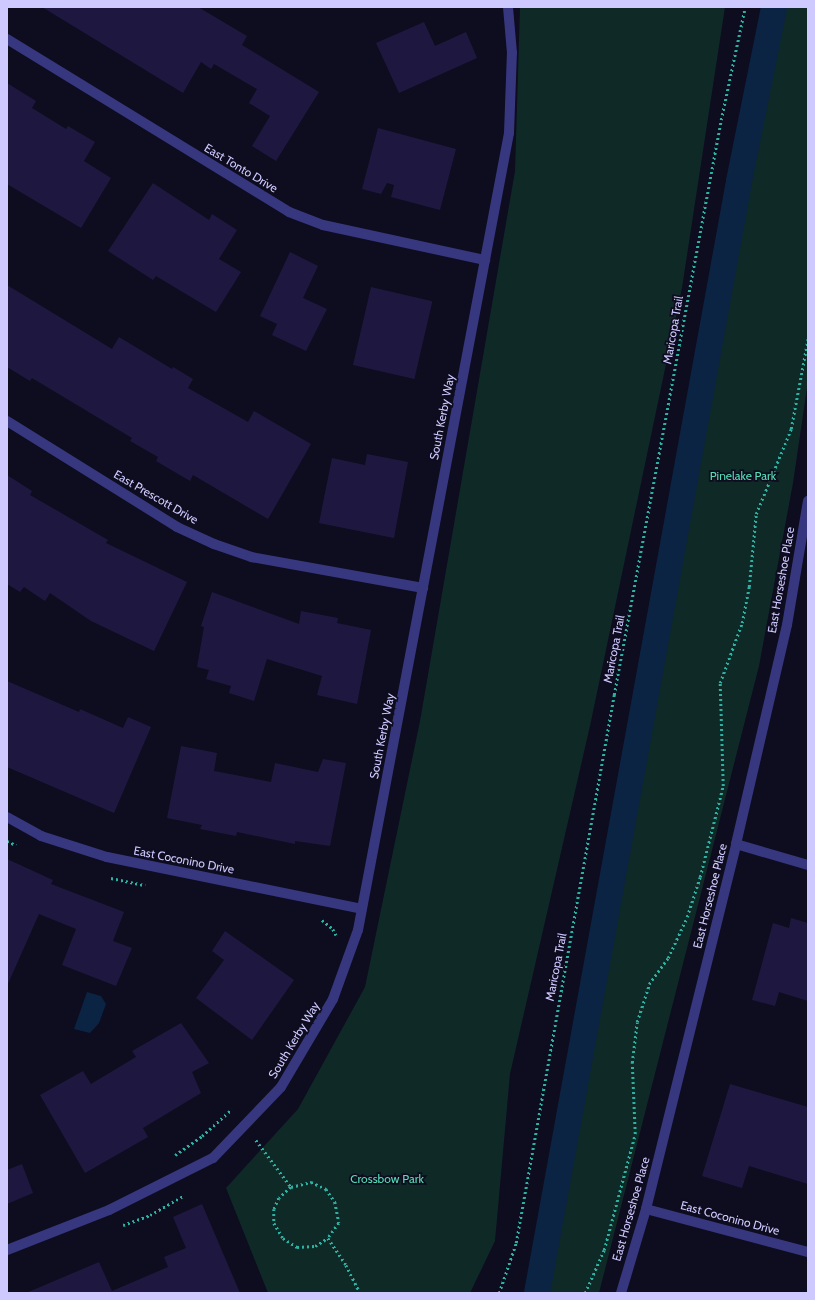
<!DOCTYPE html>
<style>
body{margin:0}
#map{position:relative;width:815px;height:1300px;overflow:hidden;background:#0e0c1f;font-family:Cabin,sans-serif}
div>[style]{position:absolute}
.green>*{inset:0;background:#0f2927}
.water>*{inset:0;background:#0b2444}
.canal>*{height:26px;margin:-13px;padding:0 13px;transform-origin:13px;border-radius:13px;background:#0b2444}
.building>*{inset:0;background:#1e1840;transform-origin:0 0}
.path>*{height:2.5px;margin-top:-1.25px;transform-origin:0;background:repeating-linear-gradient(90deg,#2cb1a3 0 2px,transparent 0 5px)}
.minor>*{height:10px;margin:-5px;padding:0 5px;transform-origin:5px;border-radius:5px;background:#37377f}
span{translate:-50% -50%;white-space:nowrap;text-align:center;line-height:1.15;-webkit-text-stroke:3.5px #0e0c1f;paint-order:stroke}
.street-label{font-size:12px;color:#cecaff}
.park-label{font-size:12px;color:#56dfb6}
.frame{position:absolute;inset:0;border:8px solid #cecaff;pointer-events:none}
</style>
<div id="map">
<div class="green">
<i style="clip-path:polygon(520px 7px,725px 7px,682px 288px,590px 726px,510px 1074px,495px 1241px,470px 1293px,268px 1293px,226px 1188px,298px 1109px,365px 987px,420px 721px,515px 171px)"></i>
<i style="clip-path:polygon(779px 7px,808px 7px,808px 381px,793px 483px,759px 666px,599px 1293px,539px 1293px,555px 1223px)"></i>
</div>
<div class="water">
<i style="clip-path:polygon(87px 992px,101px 996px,106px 1004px,99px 1023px,90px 1033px,74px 1029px)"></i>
</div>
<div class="canal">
<i style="left:537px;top:1293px;width:1130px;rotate:-79.7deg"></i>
<i style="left:739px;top:181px;width:177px;rotate:-78.6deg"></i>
</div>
<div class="building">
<i style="clip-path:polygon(42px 7px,198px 7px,247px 36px,242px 45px,319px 92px,276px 161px,252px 146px,270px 116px,249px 103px,257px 89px,214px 64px,211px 69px,201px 62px,183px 93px)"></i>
<i style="clip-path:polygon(424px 22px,435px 46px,466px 32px,477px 58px,399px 93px,376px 43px)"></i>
<i style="clip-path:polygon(7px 83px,36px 101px,32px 108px,66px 129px,68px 126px,95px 142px,84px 161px,111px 178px,81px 228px,7px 184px)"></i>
<i style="clip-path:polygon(378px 128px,456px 149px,440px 210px,391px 197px,394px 185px,387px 183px,381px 194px,362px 189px)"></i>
<i style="clip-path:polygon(153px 183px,209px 220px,212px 214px,237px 230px,219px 259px,241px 272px,216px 312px,156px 276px,153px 280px,108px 251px)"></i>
<i style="clip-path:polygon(290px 252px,318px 266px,303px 298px,327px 309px,306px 351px,272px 335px,277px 324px,260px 316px)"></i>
<i style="clip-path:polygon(7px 285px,112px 349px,119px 337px,172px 369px,173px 367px,193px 379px,188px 388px,248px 422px,254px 411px,311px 444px,268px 519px,193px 475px,190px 481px,156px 461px,158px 457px,130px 441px,132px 438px,32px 378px,30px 381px,7px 367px)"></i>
<i style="left:371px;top:287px;width:63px;height:80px;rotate:13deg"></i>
<i style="clip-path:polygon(367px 454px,408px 462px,394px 538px,319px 523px,332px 458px,365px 465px)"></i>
<i style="clip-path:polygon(7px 475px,32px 491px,30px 495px,108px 540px,106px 543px,187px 582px,154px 651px,91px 621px,50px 593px,45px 601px,24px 587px,20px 592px,7px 584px)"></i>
<i style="clip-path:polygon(212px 592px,299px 624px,301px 611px,338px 618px,337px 623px,371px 630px,357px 704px,317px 695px,322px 676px,267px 659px,254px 701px,229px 693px,231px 686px,206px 679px,209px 670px,197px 667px,204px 627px,201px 626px)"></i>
<i style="clip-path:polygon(7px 681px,79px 712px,80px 709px,123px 728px,128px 717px,151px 727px,114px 813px,7px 767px)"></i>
<i style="clip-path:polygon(181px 746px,217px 753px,214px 771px,271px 782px,275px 763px,318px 772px,323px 759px,346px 763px,330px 846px,295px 841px,295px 844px,237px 832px,236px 836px,200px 829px,202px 825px,167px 818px)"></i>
<i style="clip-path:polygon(7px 859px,53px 880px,51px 884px,124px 912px,113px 941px,132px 948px,116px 986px,62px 965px,76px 929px,39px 914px,7px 986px)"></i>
<i style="clip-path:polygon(791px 918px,808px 923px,808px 1001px,779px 992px,775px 1006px,752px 1000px,773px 923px,789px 928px)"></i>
<i style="clip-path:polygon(225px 931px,294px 980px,252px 1040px,196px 998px,224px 960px,212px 951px)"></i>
<i style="clip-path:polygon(181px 1023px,209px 1063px,192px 1072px,201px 1093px,143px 1128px,148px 1137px,85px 1173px,40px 1095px,83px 1071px,91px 1084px,136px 1057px,132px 1051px)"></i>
<i style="clip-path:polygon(730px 1084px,808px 1107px,808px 1184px,749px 1166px,742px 1188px,702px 1176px)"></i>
<i style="clip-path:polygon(22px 1164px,33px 1193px,7px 1204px,7px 1170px)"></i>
<i style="clip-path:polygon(202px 1204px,240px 1293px,26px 1293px,99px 1262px,112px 1291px,168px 1267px,164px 1257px,186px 1248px,173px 1217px)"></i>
</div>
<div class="path">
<i style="left:7px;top:841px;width:10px;rotate:24deg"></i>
<i style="left:111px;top:878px;width:35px;rotate:12deg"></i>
<i style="left:322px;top:920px;width:14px;rotate:39deg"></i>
<i style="left:333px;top:929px;width:7px;rotate:63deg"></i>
<i style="left:256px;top:1140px;width:59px;rotate:53.3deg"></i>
<i style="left:291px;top:1187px;width:21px;rotate:-14deg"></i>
<i style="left:311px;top:1182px;width:17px;rotate:25deg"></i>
<i style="left:326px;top:1189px;width:16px;rotate:55deg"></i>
<i style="left:335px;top:1202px;width:21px;rotate:79deg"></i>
<i style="left:339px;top:1223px;width:19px;rotate:126deg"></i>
<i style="left:328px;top:1238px;width:32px;rotate:56deg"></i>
<i style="left:346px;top:1265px;width:31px;rotate:63deg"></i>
<i style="left:175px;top:1155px;width:33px;rotate:-35deg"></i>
<i style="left:202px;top:1136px;width:40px;rotate:-42deg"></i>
<i style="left:291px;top:1187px;width:16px;rotate:137deg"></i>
<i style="left:279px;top:1198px;width:12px;rotate:114deg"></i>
<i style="left:274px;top:1209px;width:14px;rotate:90deg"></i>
<i style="left:274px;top:1223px;width:17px;rotate:59deg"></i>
<i style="left:283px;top:1238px;width:17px;rotate:33deg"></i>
<i style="left:297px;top:1247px;width:18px;rotate:-3deg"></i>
<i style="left:315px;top:1246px;width:15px;rotate:-32deg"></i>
<i style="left:123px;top:1225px;width:29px;rotate:-20deg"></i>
<i style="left:150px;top:1215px;width:39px;rotate:-30deg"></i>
<i style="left:499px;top:1293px;width:53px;rotate:-71.2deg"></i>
<i style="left:516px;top:1243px;width:557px;rotate:-79.86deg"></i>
<i style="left:614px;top:695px;width:585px;rotate:-79.46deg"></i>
<i style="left:721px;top:120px;width:116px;rotate:-78deg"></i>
<i style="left:585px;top:1293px;width:47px;rotate:-66.2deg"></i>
<i style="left:604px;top:1250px;width:120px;rotate:-75deg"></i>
<i style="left:635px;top:1134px;width:71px;rotate:-92.4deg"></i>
<i style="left:632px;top:1063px;width:41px;rotate:-83deg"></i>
<i style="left:637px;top:1022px;width:40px;rotate:-72deg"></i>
<i style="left:649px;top:984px;width:32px;rotate:-54deg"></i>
<i style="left:668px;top:958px;width:45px;rotate:-65.1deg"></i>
<i style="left:687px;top:917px;width:42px;rotate:-72deg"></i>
<i style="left:700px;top:877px;width:94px;rotate:-75.8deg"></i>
<i style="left:723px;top:786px;width:103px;rotate:-91.7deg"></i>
<i style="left:720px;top:683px;width:64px;rotate:-69.9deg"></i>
<i style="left:742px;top:623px;width:37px;rotate:-79deg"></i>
<i style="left:749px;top:587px;width:73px;rotate:-84.5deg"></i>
<i style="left:756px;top:514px;width:92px;rotate:-67.6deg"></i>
<i style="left:791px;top:429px;width:93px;rotate:-79.4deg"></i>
</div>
<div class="minor">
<i style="left:7px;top:39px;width:331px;rotate:31.5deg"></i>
<i style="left:289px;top:212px;width:36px;rotate:21deg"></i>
<i style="left:323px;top:225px;width:166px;rotate:12.2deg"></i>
<i style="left:7px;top:421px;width:200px;rotate:31.9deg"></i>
<i style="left:177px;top:527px;width:41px;rotate:24.7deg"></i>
<i style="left:214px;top:544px;width:39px;rotate:19deg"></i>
<i style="left:251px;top:557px;width:175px;rotate:10.2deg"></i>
<i style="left:7px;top:817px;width:39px;rotate:29deg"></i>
<i style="left:41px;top:836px;width:69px;rotate:17.7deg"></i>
<i style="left:107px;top:857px;width:260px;rotate:11.5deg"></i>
<i style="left:736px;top:844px;width:75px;rotate:16.3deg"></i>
<i style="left:646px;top:1209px;width:168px;rotate:14.9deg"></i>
<i style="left:7px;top:1250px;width:110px;rotate:-21.4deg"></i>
<i style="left:109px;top:1210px;width:116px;rotate:-26.6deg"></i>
<i style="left:213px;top:1158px;width:98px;rotate:-46.2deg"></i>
<i style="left:281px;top:1087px;width:102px;rotate:-59.4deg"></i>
<i style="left:333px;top:999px;width:73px;rotate:-70.1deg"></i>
<i style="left:358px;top:930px;width:811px;rotate:-79.27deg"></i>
<i style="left:509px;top:133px;width:80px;rotate:-87.9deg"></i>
<i style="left:512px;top:53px;width:46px;rotate:-95deg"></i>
<i style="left:621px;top:1293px;width:88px;rotate:-73.4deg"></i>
<i style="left:646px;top:1209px;width:376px;rotate:-76.1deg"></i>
<i style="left:736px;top:844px;width:225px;rotate:-76.9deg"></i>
<i style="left:787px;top:625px;width:126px;rotate:-80.4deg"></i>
</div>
<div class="street-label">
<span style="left:241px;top:168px;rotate:31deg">East Tonto Drive</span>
<span style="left:673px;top:330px;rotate:-80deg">Maricopa Trail</span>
<span style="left:442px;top:417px;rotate:-79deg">South Kerby Way</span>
<span style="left:156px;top:497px;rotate:30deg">East Prescott Drive</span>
<span style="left:781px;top:580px;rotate:-80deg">East Horseshoe Place</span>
<span style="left:614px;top:649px;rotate:-79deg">Maricopa Trail</span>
<span style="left:382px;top:736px;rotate:-79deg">South Kerby Way</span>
<span style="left:184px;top:860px;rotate:11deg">East Coconino Drive</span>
<span style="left:710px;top:896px;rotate:-76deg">East Horseshoe Place</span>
<span style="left:556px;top:967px;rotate:-79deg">Maricopa Trail</span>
<span style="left:294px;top:1040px;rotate:-59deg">South Kerby Way</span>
<span style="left:631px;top:1209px;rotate:-74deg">East Horseshoe Place</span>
<span style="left:730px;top:1218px;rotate:15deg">East Coconino Drive</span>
</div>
<div class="park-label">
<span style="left:743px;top:476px">Pinelake Park</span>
<span style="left:387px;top:1179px">Crossbow Park</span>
</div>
<div class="frame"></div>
</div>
